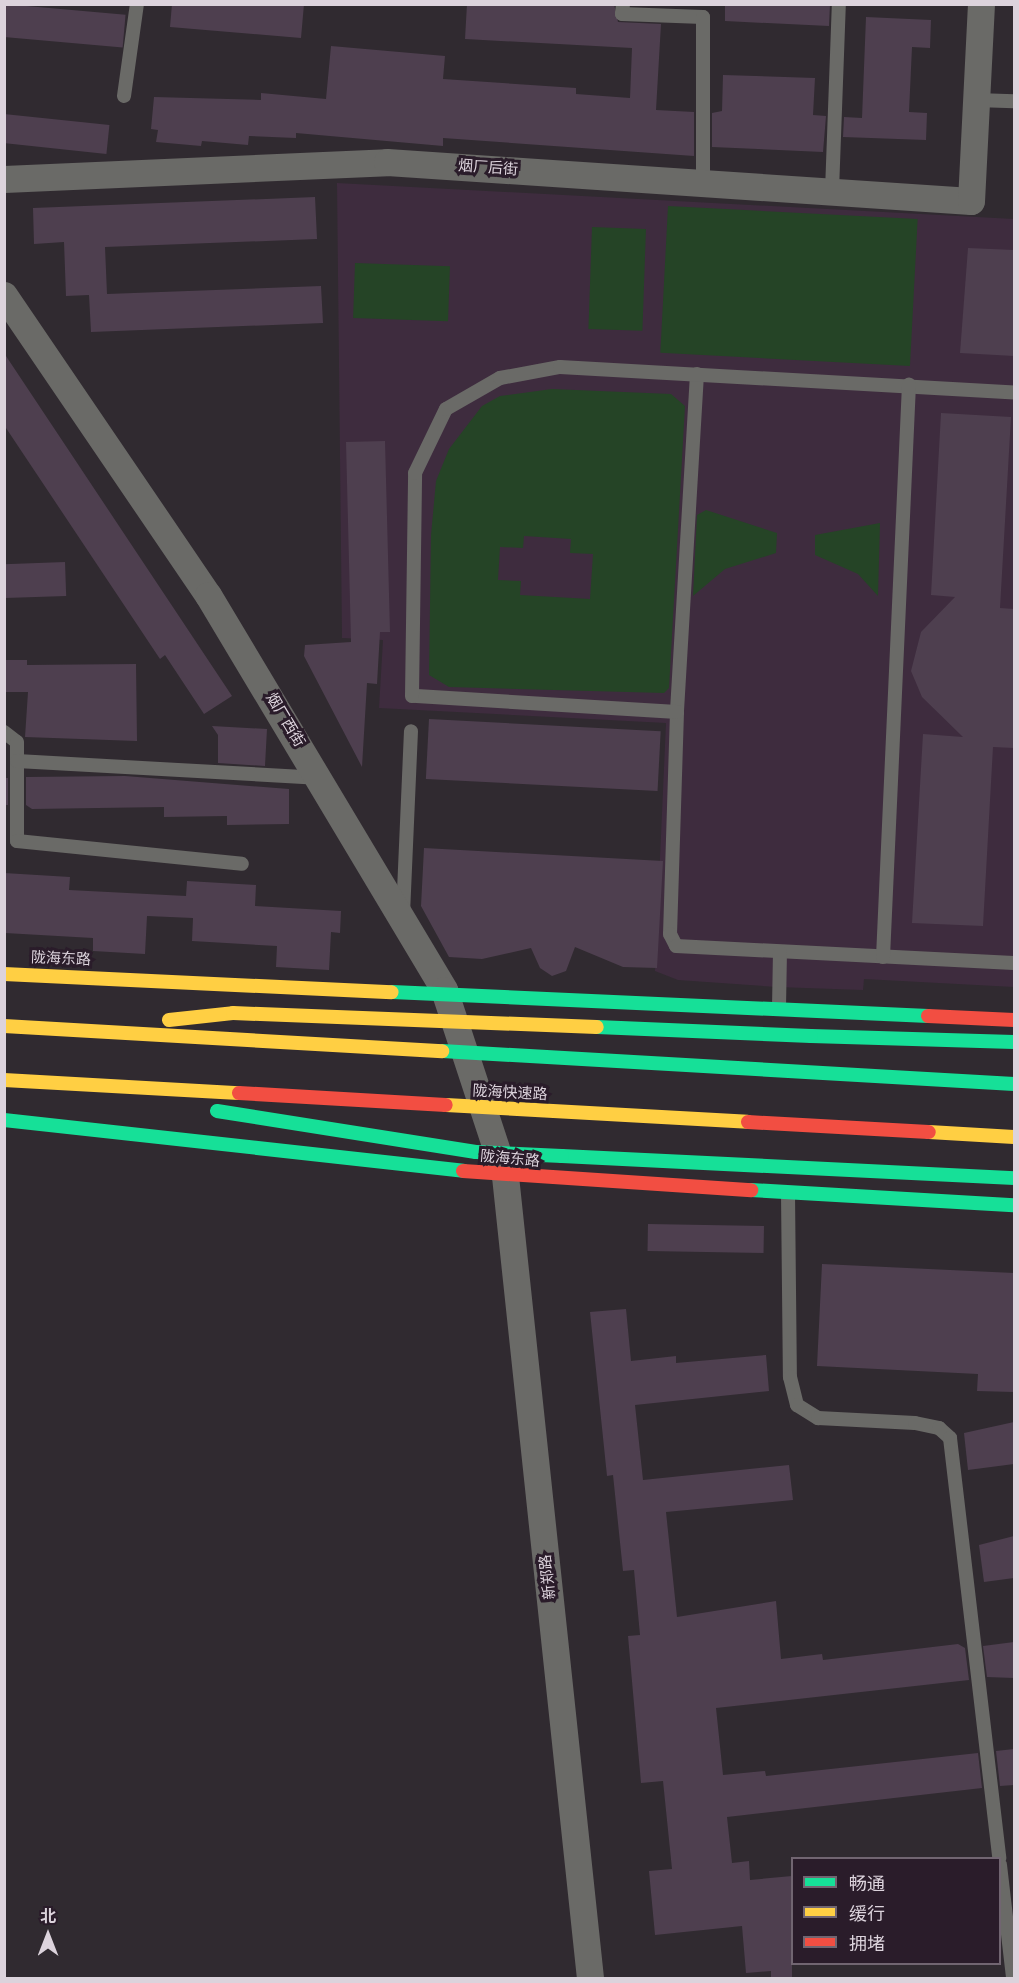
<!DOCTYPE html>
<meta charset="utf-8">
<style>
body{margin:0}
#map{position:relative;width:1019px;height:1983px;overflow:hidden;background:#302a30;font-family:"Fira Sans","Noto Sans SC",sans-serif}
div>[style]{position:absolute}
.built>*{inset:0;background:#3e2c3e}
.green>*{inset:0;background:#254426;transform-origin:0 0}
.building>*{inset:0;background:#4e3f4f;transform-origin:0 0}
.lane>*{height:14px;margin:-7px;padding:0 7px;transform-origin:7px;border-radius:7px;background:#6a6a67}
.street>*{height:27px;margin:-13.5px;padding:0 13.5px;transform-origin:13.5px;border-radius:13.5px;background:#6a6a67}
.fast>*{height:14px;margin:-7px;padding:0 7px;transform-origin:7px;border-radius:7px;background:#16e098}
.slow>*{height:14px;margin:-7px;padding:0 7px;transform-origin:7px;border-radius:7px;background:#ffcf43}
.jam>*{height:14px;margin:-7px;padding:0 7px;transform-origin:7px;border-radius:7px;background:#f24e42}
.fast-bridge>*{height:14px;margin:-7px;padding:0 7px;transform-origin:7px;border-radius:7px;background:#16e098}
.slow-bridge>*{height:14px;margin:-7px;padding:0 7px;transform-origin:7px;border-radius:7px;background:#ffcf43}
.jam-bridge>*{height:14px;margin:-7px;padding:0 7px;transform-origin:7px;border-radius:7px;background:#f24e42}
span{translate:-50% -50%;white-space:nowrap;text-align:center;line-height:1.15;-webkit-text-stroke:6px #2a1c2a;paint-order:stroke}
.street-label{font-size:15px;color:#dcd3dc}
.frame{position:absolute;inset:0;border:6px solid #dcd3dc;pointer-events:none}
.legend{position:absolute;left:791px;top:1857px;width:210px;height:108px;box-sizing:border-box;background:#2a1c2a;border:2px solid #716571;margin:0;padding:8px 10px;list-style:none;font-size:18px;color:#dcd3dc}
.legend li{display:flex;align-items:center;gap:12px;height:30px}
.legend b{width:30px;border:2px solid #716571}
.north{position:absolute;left:18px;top:1905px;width:60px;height:60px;-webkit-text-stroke:4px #2a1c2a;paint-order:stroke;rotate:0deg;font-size:16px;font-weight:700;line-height:24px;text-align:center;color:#dcd3dc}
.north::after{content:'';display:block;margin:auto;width:21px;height:27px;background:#dcd3dc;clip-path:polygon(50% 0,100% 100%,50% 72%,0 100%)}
</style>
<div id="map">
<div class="built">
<i style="clip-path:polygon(337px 183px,1014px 219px,1014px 987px,864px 979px,863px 990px,777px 987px,678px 980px,655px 971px,666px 723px,379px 708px,383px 640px,342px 638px)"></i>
</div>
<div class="green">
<i style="left:668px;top:206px;width:250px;height:147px;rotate:3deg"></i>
<i style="left:592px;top:227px;width:54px;height:102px;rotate:2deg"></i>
<i style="left:355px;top:263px;width:95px;height:55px;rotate:2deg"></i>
<i style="clip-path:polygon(evenodd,552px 389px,671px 394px,685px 406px,669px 688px,664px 693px,449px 687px,429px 675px,431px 535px,436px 481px,449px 449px,482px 406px,500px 396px,552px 389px,524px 536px,571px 539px,570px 553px,593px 554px,590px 599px,520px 595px,521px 581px,498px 580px,500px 547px,523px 548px,524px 536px)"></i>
<i style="clip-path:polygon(706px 510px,777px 533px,776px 553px,725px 569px,693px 596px,697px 515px)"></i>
<i style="clip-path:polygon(880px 523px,878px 596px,858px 574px,815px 555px,815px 535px)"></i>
</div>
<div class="building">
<i style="left:4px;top:4px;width:122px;height:33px;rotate:5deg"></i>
<i style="clip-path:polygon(172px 4px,304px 4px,301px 38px,170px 27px)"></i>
<i style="clip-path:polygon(467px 4px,614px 4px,618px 22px,661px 24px,656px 110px,694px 112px,694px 156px,443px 138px,443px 146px,296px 133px,296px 138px,249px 136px,248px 145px,202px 141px,201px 146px,156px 142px,158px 130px,151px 129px,154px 97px,261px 100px,261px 93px,326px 99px,331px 46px,445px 56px,443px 79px,576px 88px,576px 94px,630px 98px,632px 48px,465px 39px)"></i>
<i style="clip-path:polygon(725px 4px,830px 4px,829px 26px,725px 21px)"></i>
<i style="clip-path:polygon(866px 17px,931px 20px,930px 48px,912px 47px,909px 112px,927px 113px,926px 140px,843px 137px,844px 117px,862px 118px)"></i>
<i style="clip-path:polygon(723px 75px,815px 78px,813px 115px,826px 116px,823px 152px,712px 147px,712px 113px,722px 111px)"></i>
<i style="left:4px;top:114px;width:106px;height:29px;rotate:6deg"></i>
<i style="clip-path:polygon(315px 197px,317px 239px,105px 247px,107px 294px,321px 286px,323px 323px,91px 332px,89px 295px,66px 296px,64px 242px,34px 244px,33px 208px)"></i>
<i style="clip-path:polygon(968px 248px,1014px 250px,1014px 356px,960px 353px)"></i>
<i style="clip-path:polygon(4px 353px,232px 696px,204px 714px,165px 655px,160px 659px,4px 425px)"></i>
<i style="clip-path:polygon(941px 413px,1011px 417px,1000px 608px,1014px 609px,1014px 748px,993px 747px,983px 926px,912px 923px,923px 734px,963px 737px,922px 697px,911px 671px,921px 632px,955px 597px,931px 595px)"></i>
<i style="clip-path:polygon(385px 441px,390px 632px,380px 632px,377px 684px,367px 683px,362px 767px,304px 656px,305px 645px,351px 642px,346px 442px)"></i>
<i style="left:65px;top:562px;width:34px;height:61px;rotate:88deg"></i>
<i style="clip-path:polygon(4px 660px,27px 660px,27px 665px,136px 664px,137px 741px,25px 737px,28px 692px,4px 692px)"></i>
<i style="left:429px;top:719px;width:232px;height:60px;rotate:3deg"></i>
<i style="clip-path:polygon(212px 726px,267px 729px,265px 766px,218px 763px,218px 735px)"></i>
<i style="clip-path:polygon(125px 776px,289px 789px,289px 824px,227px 825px,227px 816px,164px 817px,164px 807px,32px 809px,26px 805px,26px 777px)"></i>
<i style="left:4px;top:778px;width:4px;height:27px"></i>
<i style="clip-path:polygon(424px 848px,663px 861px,657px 968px,623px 967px,575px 947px,566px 971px,552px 976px,540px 968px,531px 948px,482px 959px,449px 957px,421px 906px)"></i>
<i style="clip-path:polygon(4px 873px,70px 877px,69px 890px,186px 896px,187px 881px,256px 885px,255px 906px,341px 911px,340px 933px,331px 932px,329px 970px,276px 967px,277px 946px,192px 941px,193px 918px,147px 916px,145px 954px,93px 951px,93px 938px,5px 933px)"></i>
<i style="left:648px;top:1224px;width:116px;height:27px;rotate:1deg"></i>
<i style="clip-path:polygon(822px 1264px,1014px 1273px,1014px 1392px,977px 1391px,978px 1374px,817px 1366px)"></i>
<i style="clip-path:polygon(626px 1309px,631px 1361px,676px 1356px,676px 1363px,766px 1355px,769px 1391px,635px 1405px,643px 1480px,789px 1465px,793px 1500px,666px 1512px,677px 1617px,776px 1601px,781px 1659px,822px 1654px,823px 1660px,958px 1644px,965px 1648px,969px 1680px,716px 1708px,723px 1775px,765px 1771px,766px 1776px,978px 1753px,982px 1788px,727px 1817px,732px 1863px,749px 1861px,750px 1880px,792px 1876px,792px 1978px,771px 1978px,771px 1971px,746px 1973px,742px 1926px,655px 1935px,649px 1871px,672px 1869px,663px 1781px,641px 1783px,628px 1636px,640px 1635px,634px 1570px,623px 1571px,613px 1475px,607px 1476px,590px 1312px)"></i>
<i style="clip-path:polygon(1014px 1422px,1014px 1464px,968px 1470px,964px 1433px)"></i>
<i style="clip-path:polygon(1014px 1536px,1014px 1578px,984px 1582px,979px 1545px)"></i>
<i style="clip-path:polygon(1014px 1642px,1014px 1678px,987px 1677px,983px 1646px)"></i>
<i style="clip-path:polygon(1014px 1749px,1014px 1785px,1000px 1786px,996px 1751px)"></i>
</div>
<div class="lane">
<i style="left:623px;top:4px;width:10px;rotate:96deg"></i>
<i style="left:622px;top:14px;width:81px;rotate:2.1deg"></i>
<i style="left:703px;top:17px;width:166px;rotate:90deg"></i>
<i style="left:124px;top:96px;width:93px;rotate:-82deg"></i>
<i style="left:976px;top:100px;width:38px;rotate:2deg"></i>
<i style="left:832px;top:191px;width:187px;rotate:-87.9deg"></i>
<i style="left:697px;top:374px;width:339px;rotate:93.4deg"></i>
<i style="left:677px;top:712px;width:222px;rotate:91.8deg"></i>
<i style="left:670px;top:934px;width:13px;rotate:63deg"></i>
<i style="left:676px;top:946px;width:338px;rotate:2.9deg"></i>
<i style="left:677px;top:712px;width:265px;rotate:-176.5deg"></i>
<i style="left:412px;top:696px;width:223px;rotate:-89.2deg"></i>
<i style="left:415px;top:473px;width:71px;rotate:-64.2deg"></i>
<i style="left:446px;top:409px;width:62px;rotate:-29.9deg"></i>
<i style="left:500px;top:378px;width:61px;rotate:-10.4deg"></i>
<i style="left:560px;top:367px;width:455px;rotate:3.2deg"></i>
<i style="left:4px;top:732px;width:16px;rotate:38deg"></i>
<i style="left:17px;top:742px;width:99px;rotate:90deg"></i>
<i style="left:17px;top:841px;width:226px;rotate:5.8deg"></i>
<i style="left:17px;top:761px;width:300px;rotate:3.2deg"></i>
<i style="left:403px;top:914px;width:183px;rotate:-87.5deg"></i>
<i style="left:883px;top:957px;width:573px;rotate:-87.4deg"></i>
<i style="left:779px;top:1008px;width:56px;rotate:-89deg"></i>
<i style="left:788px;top:1194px;width:183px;rotate:89.4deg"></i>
<i style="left:790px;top:1377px;width:29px;rotate:76deg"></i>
<i style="left:797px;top:1405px;width:25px;rotate:32deg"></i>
<i style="left:818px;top:1418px;width:97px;rotate:3deg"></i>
<i style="left:915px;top:1423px;width:25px;rotate:12deg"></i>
<i style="left:939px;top:1428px;width:15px;rotate:42deg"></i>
<i style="left:950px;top:1438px;width:423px;rotate:83.3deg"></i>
<i style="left:1000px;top:1865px;width:114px;rotate:83.4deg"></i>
</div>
<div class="street">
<i style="left:4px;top:179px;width:383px;rotate:-2.5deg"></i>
<i style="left:387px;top:162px;width:585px;rotate:3.82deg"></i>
<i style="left:971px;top:201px;width:197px;rotate:-87.1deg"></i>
<i style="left:4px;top:295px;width:363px;rotate:55.8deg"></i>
<i style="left:208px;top:595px;width:460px;rotate:59.1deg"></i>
<i style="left:444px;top:990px;width:196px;rotate:71.8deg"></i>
<i style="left:505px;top:1176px;width:806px;rotate:83.95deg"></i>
</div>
<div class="fast">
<i style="left:392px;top:992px;width:537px;rotate:2.56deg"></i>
<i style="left:811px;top:1036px;width:203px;rotate:1.7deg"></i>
<i style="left:4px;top:1120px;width:462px;rotate:6.3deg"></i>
<i style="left:562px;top:1156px;width:453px;rotate:2.8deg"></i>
<i style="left:751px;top:1190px;width:263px;rotate:3.3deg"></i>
</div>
<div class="slow">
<i style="left:4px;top:974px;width:388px;rotate:2.7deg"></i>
</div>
<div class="jam">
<i style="left:928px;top:1016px;width:86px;rotate:2.7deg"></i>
<i style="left:463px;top:1171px;width:289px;rotate:3.8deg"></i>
</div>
<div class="fast-bridge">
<i style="left:597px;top:1027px;width:214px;rotate:2.4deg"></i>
<i style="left:442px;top:1051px;width:573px;rotate:3.3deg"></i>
<i style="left:217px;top:1111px;width:262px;rotate:9deg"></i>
<i style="left:476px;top:1152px;width:86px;rotate:2.7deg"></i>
</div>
<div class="slow-bridge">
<i style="left:169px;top:1020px;width:64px;rotate:-6.2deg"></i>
<i style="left:233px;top:1013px;width:364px;rotate:2.2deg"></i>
<i style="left:4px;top:1026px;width:439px;rotate:3.3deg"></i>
<i style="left:4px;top:1080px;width:235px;rotate:3.2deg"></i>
<i style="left:446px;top:1105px;width:302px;rotate:3.2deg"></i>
<i style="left:929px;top:1132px;width:85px;rotate:3.4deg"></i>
</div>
<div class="jam-bridge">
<i style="left:239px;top:1093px;width:207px;rotate:3.3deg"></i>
<i style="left:748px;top:1122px;width:181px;rotate:3.2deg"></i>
</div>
<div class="street-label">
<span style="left:488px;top:168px;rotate:4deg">烟厂后街</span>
<span style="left:285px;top:720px;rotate:59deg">烟厂西街</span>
<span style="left:61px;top:959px;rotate:2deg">陇海东路</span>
<span style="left:510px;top:1093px;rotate:3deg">陇海快速路</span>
<span style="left:510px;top:1159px;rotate:5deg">陇海东路</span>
<span style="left:548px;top:1577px;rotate:-96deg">新郑路</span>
</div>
<div class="frame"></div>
<ul class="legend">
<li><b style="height:8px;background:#16e098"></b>畅通</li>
<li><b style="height:8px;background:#ffcf43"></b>缓行</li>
<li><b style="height:8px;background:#f24e42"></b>拥堵</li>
</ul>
<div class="north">北</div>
</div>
